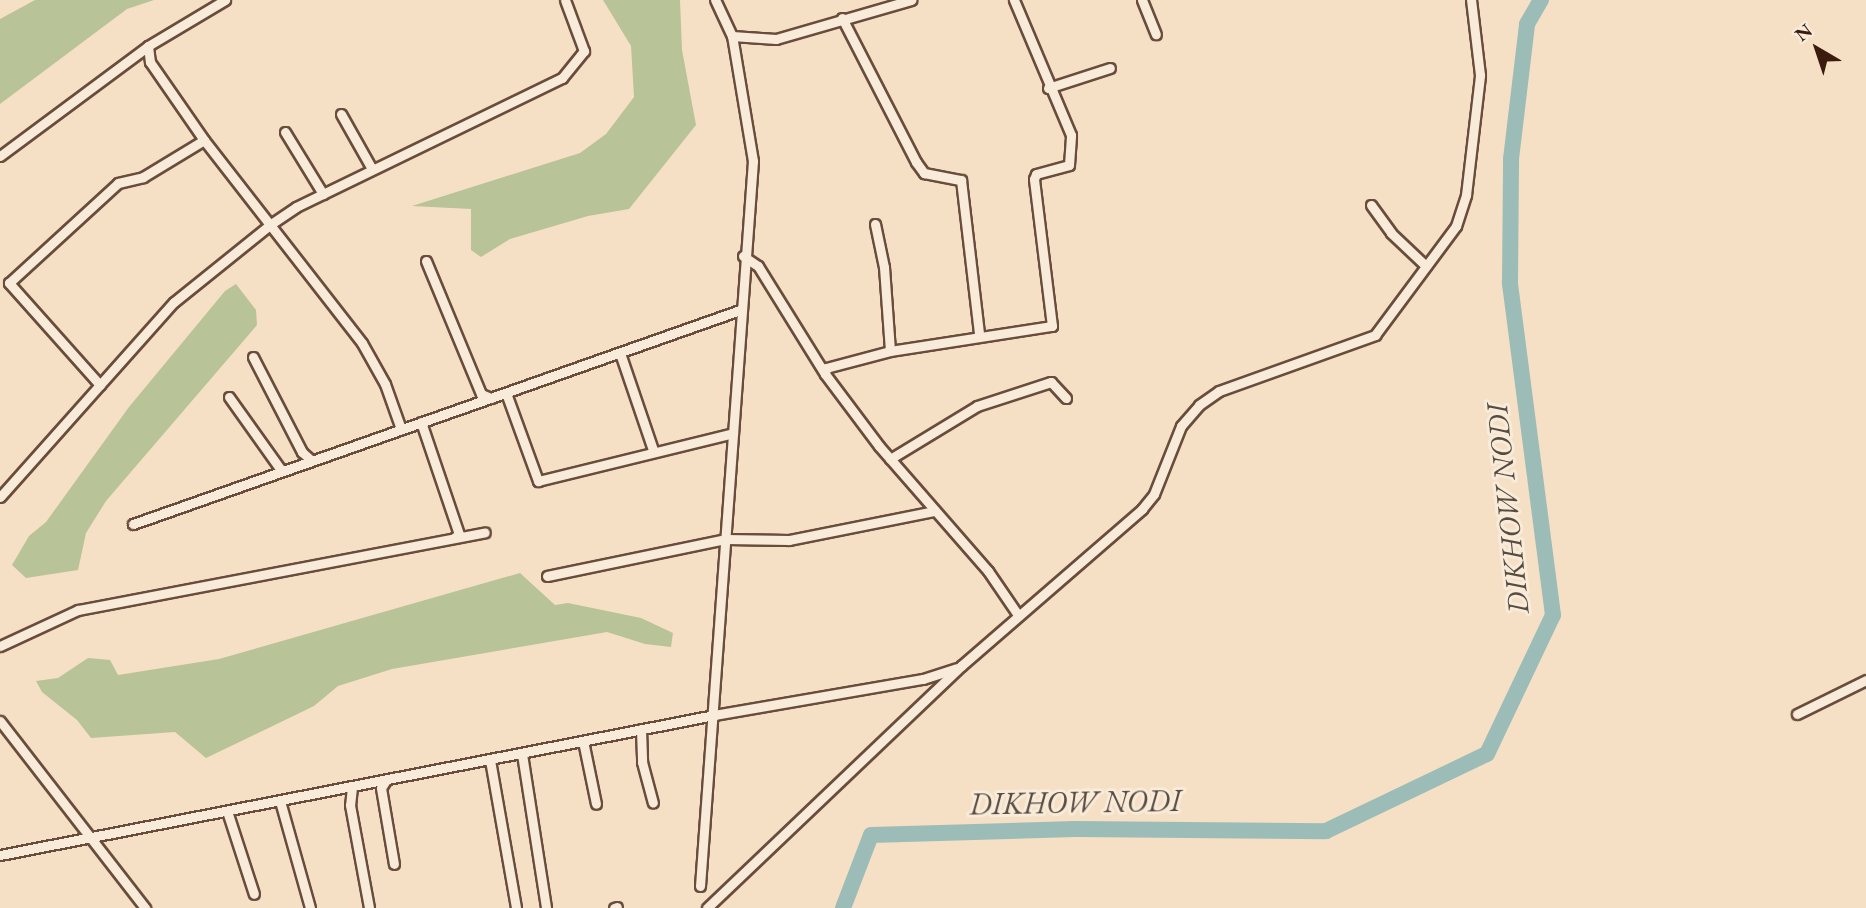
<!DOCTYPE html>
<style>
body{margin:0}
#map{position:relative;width:1866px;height:908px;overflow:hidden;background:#f5e0c5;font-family:"EB Garamond",serif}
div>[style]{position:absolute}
.green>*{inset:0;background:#b8c397}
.river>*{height:16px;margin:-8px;padding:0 8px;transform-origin:8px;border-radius:8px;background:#9cbdb7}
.roads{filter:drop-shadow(2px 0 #6a4c3c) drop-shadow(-2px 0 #6a4c3c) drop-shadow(0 2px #6a4c3c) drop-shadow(0 -2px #6a4c3c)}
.street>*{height:9px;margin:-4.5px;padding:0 4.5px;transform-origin:4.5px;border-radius:4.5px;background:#f8ebd9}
span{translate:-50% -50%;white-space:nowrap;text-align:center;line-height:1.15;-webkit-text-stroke:6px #f8ebd9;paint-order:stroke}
.water-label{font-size:30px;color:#584c41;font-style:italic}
.north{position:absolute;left:1782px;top:14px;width:70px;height:70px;-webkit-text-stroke:5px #f8ebd9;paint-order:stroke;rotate:321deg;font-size:19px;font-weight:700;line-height:28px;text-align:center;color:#3b1b0e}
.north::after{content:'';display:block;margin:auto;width:24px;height:32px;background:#3b1b0e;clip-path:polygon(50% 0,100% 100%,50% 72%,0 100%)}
</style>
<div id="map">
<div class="green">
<i style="clip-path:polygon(35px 0,154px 0,127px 9px,0 104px,0 19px)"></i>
<i style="clip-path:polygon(603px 0,680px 0,682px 50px,696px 125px,629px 209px,588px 216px,510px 239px,481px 257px,471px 250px,471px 209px,412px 206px,580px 153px,606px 134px,634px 97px,631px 46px)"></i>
<i style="clip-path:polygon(236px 284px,256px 310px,257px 325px,106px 501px,86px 533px,78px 570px,26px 578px,12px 565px,29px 536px,46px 522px,129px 407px,225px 291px)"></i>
<i style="clip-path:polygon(520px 573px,555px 605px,568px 603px,641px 618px,673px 633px,671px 647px,645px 644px,607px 632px,392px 669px,338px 686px,314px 706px,206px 758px,175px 732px,91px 738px,77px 720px,42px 692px,36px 681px,58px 678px,88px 658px,110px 660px,118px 675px,219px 659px)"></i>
</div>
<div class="river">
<i style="left:843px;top:908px;width:78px;rotate:-69deg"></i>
<i style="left:871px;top:835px;width:204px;rotate:-1.7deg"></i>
<i style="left:1075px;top:829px;width:251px;rotate:0.5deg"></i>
<i style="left:1326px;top:831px;width:178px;rotate:-25.6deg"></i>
<i style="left:1487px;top:754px;width:154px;rotate:-64.6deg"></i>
<i style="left:1553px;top:615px;width:336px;rotate:-97.4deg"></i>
<i style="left:1510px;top:282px;width:123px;rotate:-89.5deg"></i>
<i style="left:1511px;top:159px;width:136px;rotate:-83.2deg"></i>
<i style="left:1527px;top:24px;width:28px;rotate:-60deg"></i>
</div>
<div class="roads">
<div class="street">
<i style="left:1142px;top:0;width:37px;rotate:68deg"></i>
<i style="left:842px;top:18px;width:162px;rotate:62.8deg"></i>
<i style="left:916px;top:162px;width:14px;rotate:54deg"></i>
<i style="left:924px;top:173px;width:38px;rotate:11deg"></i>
<i style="left:961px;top:180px;width:154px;rotate:83.3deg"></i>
<i style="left:732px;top:36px;width:44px;rotate:3.9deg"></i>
<i style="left:776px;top:39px;width:141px;rotate:-16.1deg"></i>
<i style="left:148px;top:46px;width:16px;rotate:83deg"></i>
<i style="left:150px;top:62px;width:95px;rotate:55.3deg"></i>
<i style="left:204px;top:140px;width:257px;rotate:52.1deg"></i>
<i style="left:362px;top:343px;width:47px;rotate:60.7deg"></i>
<i style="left:385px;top:384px;width:48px;rotate:70.4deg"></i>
<i style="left:1048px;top:88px;width:65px;rotate:-17.9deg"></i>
<i style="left:341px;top:114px;width:63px;rotate:60.6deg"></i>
<i style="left:285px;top:132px;width:73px;rotate:58.5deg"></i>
<i style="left:0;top:156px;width:184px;rotate:-36.6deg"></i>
<i style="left:148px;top:46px;width:90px;rotate:-30.9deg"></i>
<i style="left:1371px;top:205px;width:34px;rotate:54deg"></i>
<i style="left:1391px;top:233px;width:48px;rotate:43.3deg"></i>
<i style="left:875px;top:224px;width:44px;rotate:78.2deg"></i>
<i style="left:884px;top:267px;width:84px;rotate:85.9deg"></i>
<i style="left:743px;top:256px;width:18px;rotate:34deg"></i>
<i style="left:758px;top:266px;width:127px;rotate:58.2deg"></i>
<i style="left:825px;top:374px;width:90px;rotate:53.1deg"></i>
<i style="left:879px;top:446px;width:166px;rotate:48.9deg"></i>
<i style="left:988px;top:571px;width:53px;rotate:55.7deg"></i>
<i style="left:426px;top:261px;width:144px;rotate:67.5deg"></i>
<i style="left:481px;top:394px;width:11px;rotate:22deg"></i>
<i style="left:620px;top:353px;width:102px;rotate:71.2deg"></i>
<i style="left:253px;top:357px;width:107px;rotate:62.7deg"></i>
<i style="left:302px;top:452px;width:12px;rotate:42deg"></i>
<i style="left:825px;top:374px;width:6px;rotate:-81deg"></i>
<i style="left:826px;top:368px;width:66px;rotate:-14.9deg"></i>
<i style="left:890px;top:351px;width:164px;rotate:-8.8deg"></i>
<i style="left:1052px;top:326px;width:148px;rotate:-97deg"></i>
<i style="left:1034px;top:179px;width:5px;rotate:-68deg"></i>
<i style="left:1036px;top:174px;width:34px;rotate:-15deg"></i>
<i style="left:1069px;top:165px;width:30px;rotate:-86deg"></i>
<i style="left:1071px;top:135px;width:147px;rotate:-112.9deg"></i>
<i style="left:100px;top:385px;width:137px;rotate:-131.7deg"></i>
<i style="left:9px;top:283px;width:148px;rotate:-42.5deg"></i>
<i style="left:118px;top:183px;width:26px;rotate:-13deg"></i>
<i style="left:143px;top:177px;width:71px;rotate:-31.2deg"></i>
<i style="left:506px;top:393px;width:94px;rotate:70deg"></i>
<i style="left:538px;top:481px;width:201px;rotate:-13.8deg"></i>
<i style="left:229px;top:397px;width:90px;rotate:54.5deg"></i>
<i style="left:421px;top:422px;width:118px;rotate:71.3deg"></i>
<i style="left:459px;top:534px;width:6px;rotate:141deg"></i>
<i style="left:890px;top:459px;width:102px;rotate:-31.3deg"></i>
<i style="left:977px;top:406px;width:78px;rotate:-18deg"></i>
<i style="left:1051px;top:382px;width:22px;rotate:47deg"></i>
<i style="left:0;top:497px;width:261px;rotate:-48.3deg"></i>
<i style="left:174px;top:302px;width:124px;rotate:-38.8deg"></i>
<i style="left:271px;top:224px;width:30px;rotate:-34deg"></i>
<i style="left:296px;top:207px;width:296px;rotate:-25.9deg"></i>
<i style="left:562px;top:78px;width:35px;rotate:-51deg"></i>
<i style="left:584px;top:51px;width:54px;rotate:-110.4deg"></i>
<i style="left:133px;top:524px;width:644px;rotate:-19.42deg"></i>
<i style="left:547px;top:576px;width:183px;rotate:-11.7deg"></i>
<i style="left:726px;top:539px;width:63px;rotate:0.9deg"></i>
<i style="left:789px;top:540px;width:148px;rotate:-11.3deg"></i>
<i style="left:0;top:646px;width:86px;rotate:-24.8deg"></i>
<i style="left:78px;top:610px;width:414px;rotate:-10.8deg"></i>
<i style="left:1797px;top:714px;width:77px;rotate:-26.2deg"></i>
<i style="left:0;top:721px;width:237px;rotate:52.2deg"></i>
<i style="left:641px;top:729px;width:33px;rotate:88deg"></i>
<i style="left:642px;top:762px;width:42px;rotate:75deg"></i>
<i style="left:583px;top:741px;width:64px;rotate:78.3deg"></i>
<i style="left:522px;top:754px;width:156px;rotate:81.1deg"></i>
<i style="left:490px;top:760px;width:150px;rotate:80deg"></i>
<i style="left:386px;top:780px;width:9px;rotate:122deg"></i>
<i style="left:381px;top:788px;width:77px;rotate:80.3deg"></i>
<i style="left:352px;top:787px;width:18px;rotate:96deg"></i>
<i style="left:350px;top:805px;width:105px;rotate:79.5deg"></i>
<i style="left:280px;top:801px;width:111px;rotate:74.3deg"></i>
<i style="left:227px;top:811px;width:87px;rotate:72deg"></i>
<i style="left:0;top:855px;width:728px;rotate:-11.09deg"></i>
<i style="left:714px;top:715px;width:212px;rotate:-9.8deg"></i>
<i style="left:923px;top:679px;width:35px;rotate:-18deg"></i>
<i style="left:700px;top:886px;width:727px;rotate:-85.82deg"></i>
<i style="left:753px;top:161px;width:127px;rotate:-99.5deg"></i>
<i style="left:732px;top:36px;width:40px;rotate:-115deg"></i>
<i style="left:614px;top:908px;width:3px;rotate:-18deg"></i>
<i style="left:707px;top:908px;width:351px;rotate:-43.6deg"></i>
<i style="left:961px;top:666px;width:240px;rotate:-40.9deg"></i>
<i style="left:1142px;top:509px;width:19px;rotate:-51deg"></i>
<i style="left:1154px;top:494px;width:73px;rotate:-68.3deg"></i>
<i style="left:1181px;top:426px;width:28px;rotate:-49deg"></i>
<i style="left:1199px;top:405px;width:24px;rotate:-35deg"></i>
<i style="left:1219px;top:391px;width:166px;rotate:-19.7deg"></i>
<i style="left:1375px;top:335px;width:136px;rotate:-53.4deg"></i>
<i style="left:1456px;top:226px;width:33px;rotate:-72deg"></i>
<i style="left:1466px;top:195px;width:121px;rotate:-83.3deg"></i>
<i style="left:1480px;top:75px;width:76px;rotate:-96.8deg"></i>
</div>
</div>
<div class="water-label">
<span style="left:1508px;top:509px;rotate:-96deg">DIKHOW NODI</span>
<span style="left:1075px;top:803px;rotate:-1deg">DIKHOW NODI</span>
</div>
<div class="north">N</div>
</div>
